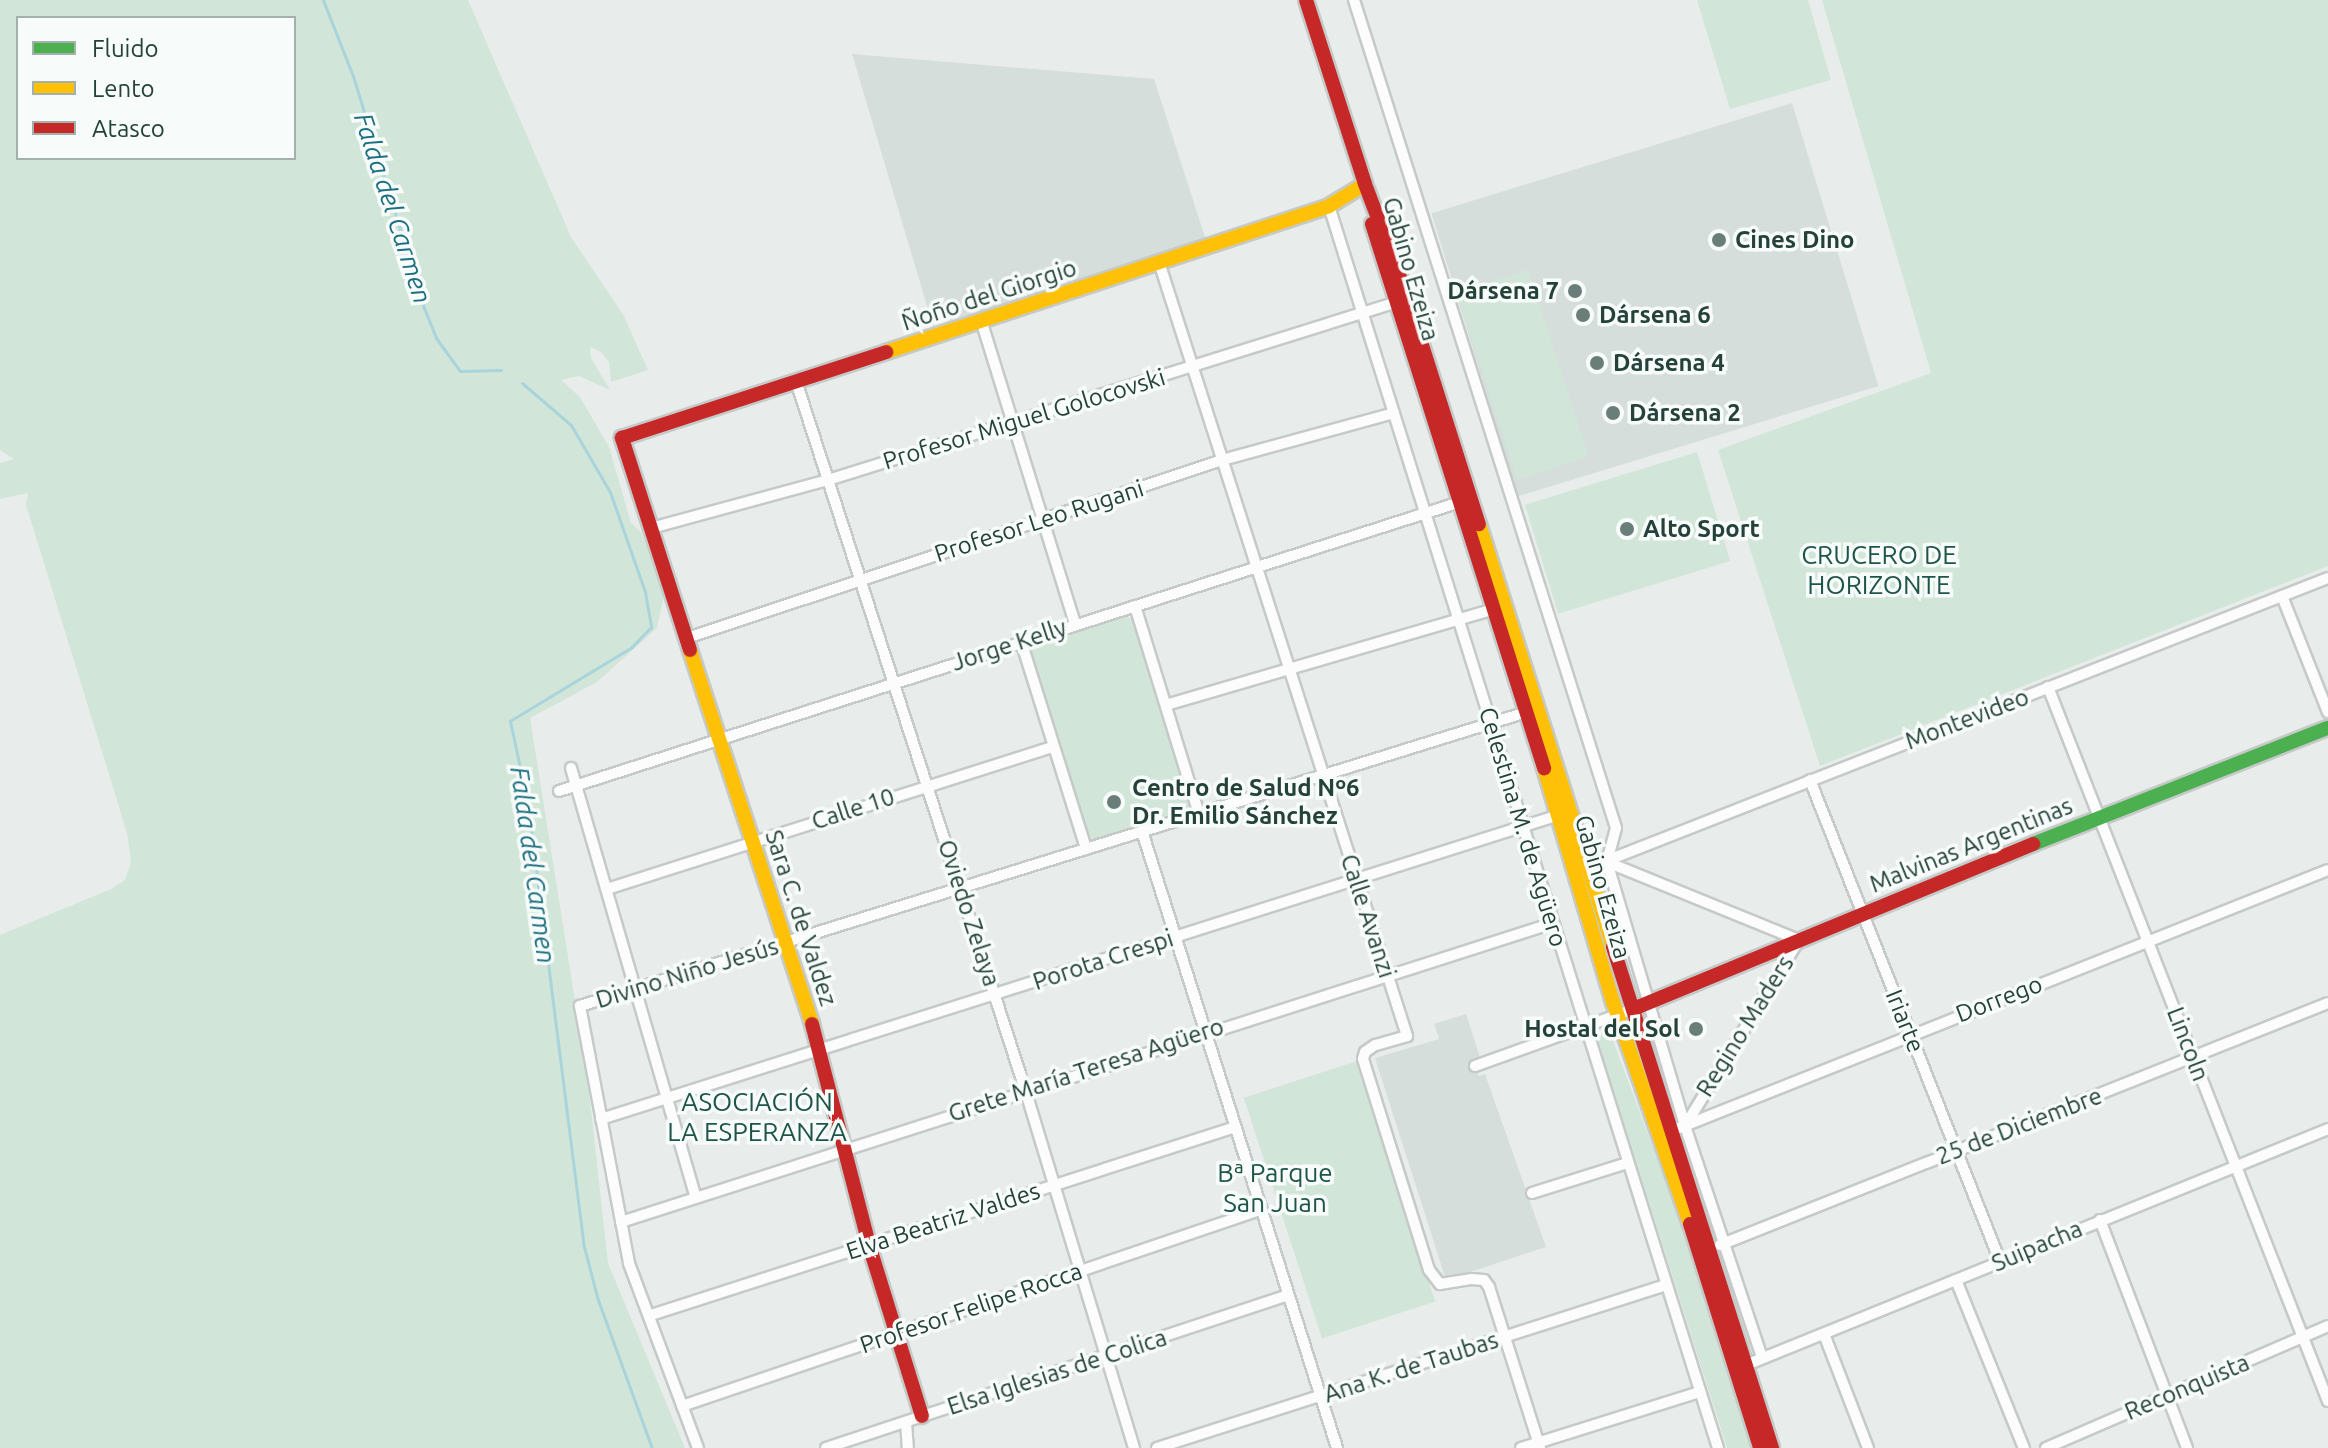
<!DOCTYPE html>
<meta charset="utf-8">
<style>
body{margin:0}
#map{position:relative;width:2328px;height:1448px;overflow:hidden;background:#e8edeb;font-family:Ubuntu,sans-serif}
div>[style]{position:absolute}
.built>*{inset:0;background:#d6dedb;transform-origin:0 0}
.green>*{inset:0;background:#d1e6d8;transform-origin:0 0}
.stream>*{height:3px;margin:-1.5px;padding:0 1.5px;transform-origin:1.5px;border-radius:1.5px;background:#a9d4db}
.roads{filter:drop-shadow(2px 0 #c5cac8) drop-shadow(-2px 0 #c5cac8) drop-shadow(0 2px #c5cac8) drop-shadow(0 -2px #c5cac8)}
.street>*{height:10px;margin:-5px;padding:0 5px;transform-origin:5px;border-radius:5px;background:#fcfcfc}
.fast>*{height:14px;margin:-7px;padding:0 7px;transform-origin:7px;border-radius:7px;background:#4caf50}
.slow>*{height:14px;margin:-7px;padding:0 7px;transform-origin:7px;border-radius:7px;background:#ffc107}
.jam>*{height:14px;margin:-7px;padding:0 7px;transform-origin:7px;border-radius:7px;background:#c62828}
.dots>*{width:22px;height:22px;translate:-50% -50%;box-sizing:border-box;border:4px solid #f7fbf9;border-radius:50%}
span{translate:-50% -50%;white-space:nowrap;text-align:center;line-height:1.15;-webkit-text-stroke:7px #f7fbf9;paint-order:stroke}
.poi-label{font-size:24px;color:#24423a;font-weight:700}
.left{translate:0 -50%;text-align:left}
.right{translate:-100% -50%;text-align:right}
.street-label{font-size:24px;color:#24423a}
.water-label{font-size:26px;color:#1c6f80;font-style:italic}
.neighbourhood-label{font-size:26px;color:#1f5548}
.legend{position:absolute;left:16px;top:16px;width:280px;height:144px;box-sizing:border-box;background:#f7fbf9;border:2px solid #a3b1ad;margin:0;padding:10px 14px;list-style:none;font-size:24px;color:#24423a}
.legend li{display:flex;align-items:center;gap:16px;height:40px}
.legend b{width:40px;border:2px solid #a3b1ad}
</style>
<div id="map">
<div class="built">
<i style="clip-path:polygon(852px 54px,1154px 79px,1206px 240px,933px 326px)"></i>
<i style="left:1792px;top:103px;width:296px;height:377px;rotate:73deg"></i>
<i style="clip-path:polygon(1466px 1014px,1480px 1057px,1473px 1060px,1479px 1076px,1485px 1074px,1546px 1247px,1446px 1280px,1375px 1058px,1439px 1039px,1434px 1024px)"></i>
</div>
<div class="green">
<i style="clip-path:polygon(evenodd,0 0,468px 0,571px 237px,624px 316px,648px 370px,611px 382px,609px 362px,601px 352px,590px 347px,591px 358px,610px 390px,579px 376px,561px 380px,580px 397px,609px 447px,631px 523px,640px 531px,666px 585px,657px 628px,597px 682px,530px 718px,588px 1082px,608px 1263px,685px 1448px,0 1448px,0 935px,111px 889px,125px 880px,131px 862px,127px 833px,26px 505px,28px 493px,0 499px,0 463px,14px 459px,0 450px,0 0,18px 18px,294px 18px,294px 158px,18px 158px,18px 18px)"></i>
<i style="clip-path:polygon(1697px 0,1808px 0,1831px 80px,1730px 109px)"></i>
<i style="clip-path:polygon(1822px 0,2328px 0,2328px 566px,1820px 766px,1718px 450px,1931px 373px)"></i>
<i style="left:1528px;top:270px;width:196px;height:75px;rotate:72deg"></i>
<i style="left:1697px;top:452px;width:114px;height:180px;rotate:73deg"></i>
<i style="clip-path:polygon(1121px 614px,1127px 615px,1135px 624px,1191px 804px,1185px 815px,1095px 840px,1086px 833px,1029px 649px,1034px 641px)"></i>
<i style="clip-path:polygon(1604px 1027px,1609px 1030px,1670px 1193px,1752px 1448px,1727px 1448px,1596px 1035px)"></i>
<i style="left:1357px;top:1061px;width:253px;height:119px;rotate:72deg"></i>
</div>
<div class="stream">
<i style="left:323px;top:0;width:82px;rotate:68.5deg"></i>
<i style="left:353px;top:76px;width:243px;rotate:73deg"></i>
<i style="left:424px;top:308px;width:32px;rotate:68deg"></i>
<i style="left:436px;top:338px;width:41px;rotate:54deg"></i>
<i style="left:460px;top:371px;width:41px;rotate:-1.4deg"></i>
<i style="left:522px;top:383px;width:65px;rotate:40.6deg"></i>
<i style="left:571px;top:425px;width:78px;rotate:59.8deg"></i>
<i style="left:610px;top:492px;width:106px;rotate:70.7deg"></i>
<i style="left:645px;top:592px;width:36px;rotate:80deg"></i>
<i style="left:651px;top:627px;width:28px;rotate:134deg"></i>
<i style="left:632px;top:647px;width:143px;rotate:148.8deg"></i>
<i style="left:510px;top:721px;width:86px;rotate:77.9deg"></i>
<i style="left:528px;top:805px;width:441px;rotate:82.8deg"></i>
<i style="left:583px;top:1243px;width:59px;rotate:75.3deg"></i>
<i style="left:598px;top:1300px;width:158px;rotate:70deg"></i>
</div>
<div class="roads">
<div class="street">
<i style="left:1354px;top:0;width:868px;rotate:72.44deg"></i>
<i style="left:1616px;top:828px;width:35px;rotate:105deg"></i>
<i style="left:1607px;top:862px;width:275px;rotate:73.5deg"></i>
<i style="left:1685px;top:1126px;width:244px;rotate:71.6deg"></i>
<i style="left:1329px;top:206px;width:1301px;rotate:72.61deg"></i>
<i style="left:1159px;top:262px;width:813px;rotate:72.23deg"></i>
<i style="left:1407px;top:1036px;width:33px;rotate:164deg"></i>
<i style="left:1375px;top:1045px;width:12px;rotate:145deg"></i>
<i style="left:1365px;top:1052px;width:7px;rotate:106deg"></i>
<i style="left:1363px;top:1059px;width:221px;rotate:72.6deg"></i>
<i style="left:1429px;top:1270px;width:18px;rotate:52deg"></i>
<i style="left:1440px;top:1284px;width:31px;rotate:-9deg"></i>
<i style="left:1471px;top:1279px;width:13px;rotate:4deg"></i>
<i style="left:1484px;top:1280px;width:9px;rotate:54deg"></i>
<i style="left:1489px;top:1287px;width:169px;rotate:72.4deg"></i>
<i style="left:981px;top:320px;width:318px;rotate:72.8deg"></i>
<i style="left:796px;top:381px;width:744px;rotate:72.08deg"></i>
<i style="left:1025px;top:1089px;width:375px;rotate:73.1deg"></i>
<i style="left:651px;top:528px;width:183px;rotate:-15.2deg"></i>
<i style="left:828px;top:480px;width:593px;rotate:-17.37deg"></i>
<i style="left:2282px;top:596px;width:125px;rotate:68.4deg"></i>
<i style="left:1135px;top:606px;width:218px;rotate:72.9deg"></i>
<i style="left:687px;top:638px;width:564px;rotate:-18.4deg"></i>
<i style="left:1222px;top:460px;width:178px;rotate:-15.3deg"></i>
<i style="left:1021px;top:641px;width:218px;rotate:72.6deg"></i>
<i style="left:2048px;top:687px;width:767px;rotate:68.59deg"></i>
<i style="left:1166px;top:705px;width:342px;rotate:-16.3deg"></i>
<i style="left:571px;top:768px;width:447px;rotate:73.8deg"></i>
<i style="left:1810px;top:780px;width:517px;rotate:68.45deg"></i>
<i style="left:559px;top:791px;width:946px;rotate:-17.78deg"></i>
<i style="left:1142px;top:831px;width:647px;rotate:72.46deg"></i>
<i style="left:1607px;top:862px;width:207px;rotate:22.1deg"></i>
<i style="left:1799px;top:940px;width:218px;rotate:121.5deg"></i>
<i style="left:1588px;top:868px;width:795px;rotate:-21.4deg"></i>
<i style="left:607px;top:889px;width:469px;rotate:-17.7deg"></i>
<i style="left:1475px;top:1066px;width:168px;rotate:-19.8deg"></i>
<i style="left:601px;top:1119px;width:1005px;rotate:-17.61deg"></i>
<i style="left:1679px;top:1128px;width:698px;rotate:-21.68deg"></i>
<i style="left:1532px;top:1193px;width:100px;rotate:-17.5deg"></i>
<i style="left:2100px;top:1220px;width:244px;rotate:69.1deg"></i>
<i style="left:621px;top:1222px;width:979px;rotate:-17.79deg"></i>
<i style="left:1720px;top:1245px;width:654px;rotate:-21.7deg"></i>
<i style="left:1956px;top:1280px;width:181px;rotate:68deg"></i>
<i style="left:651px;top:1315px;width:614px;rotate:-17.84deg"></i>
<i style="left:1824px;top:1334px;width:122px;rotate:68.9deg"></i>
<i style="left:1746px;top:1365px;width:628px;rotate:-22.07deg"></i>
<i style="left:682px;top:1406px;width:610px;rotate:-18.73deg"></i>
<i style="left:906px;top:1422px;width:26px;rotate:86deg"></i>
<i style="left:698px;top:1448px;width:197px;rotate:-110.5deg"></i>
<i style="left:629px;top:1263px;width:262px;rotate:-100.8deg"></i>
<i style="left:580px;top:1006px;width:992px;rotate:-17.25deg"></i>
<i style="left:826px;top:1448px;width:487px;rotate:-18.3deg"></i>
<i style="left:1157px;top:1448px;width:534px;rotate:-17.76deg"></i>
<i style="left:1521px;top:1448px;width:188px;rotate:-17.4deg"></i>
<i style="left:2046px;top:1448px;width:307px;rotate:-23.4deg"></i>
</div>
<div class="fast">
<i style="left:2033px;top:844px;width:317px;rotate:-21.5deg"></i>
</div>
<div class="slow">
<i style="left:886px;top:352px;width:466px;rotate:-18.2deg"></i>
<i style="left:1329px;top:206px;width:42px;rotate:-31.4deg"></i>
<i style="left:1479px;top:524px;width:444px;rotate:72.4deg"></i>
<i style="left:690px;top:650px;width:393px;rotate:71.9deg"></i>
<i style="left:1544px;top:768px;width:244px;rotate:73.6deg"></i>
<i style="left:1613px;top:1002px;width:235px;rotate:70.9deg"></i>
</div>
<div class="jam">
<i style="left:1306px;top:0;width:193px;rotate:72.2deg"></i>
<i style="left:1365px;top:184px;width:108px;rotate:69.4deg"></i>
<i style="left:1403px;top:285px;width:251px;rotate:72.4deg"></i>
<i style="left:1372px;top:224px;width:571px;rotate:72.45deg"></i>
<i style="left:690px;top:650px;width:223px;rotate:-107.8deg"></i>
<i style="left:622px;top:438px;width:278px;rotate:-18deg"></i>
<i style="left:1613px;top:947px;width:526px;rotate:72.39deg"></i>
<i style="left:1633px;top:1009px;width:433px;rotate:-22.4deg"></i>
<i style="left:812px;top:1024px;width:228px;rotate:75.5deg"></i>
<i style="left:869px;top:1245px;width:179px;rotate:72.8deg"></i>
<i style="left:1690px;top:1224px;width:235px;rotate:72.6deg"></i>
</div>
</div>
<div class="dots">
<i style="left:1719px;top:240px;background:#697e78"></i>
<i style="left:1575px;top:291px;background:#697e78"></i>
<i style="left:1583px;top:315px;background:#697e78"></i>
<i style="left:1597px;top:363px;background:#697e78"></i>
<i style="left:1613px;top:413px;background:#697e78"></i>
<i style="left:1627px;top:529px;background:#697e78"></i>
<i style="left:1114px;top:802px;background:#697e78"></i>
<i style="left:1696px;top:1029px;background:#697e78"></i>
</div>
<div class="poi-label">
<span class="left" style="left:1735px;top:240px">Cines Dino</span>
<span class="right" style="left:1559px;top:291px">Dársena 7</span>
<span class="left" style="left:1599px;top:315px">Dársena 6</span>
<span class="left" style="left:1613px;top:363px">Dársena 4</span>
<span class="left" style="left:1629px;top:413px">Dársena 2</span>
<span class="left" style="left:1643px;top:529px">Alto Sport</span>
<span class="left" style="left:1132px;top:802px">Centro de Salud Nº6<br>Dr. Emilio Sánchez</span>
<span class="right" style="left:1680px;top:1029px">Hostal del Sol</span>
</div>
<div class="street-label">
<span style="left:1411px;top:269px;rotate:74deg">Gabino Ezeiza</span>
<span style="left:989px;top:295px;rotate:-18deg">Ñoño del Giorgio</span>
<span style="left:1024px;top:419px;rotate:-17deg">Profesor Miguel Golocovski</span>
<span style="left:1039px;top:521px;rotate:-18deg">Profesor Leo Rugani</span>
<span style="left:1009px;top:645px;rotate:-18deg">Jorge Kelly</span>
<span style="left:1967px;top:719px;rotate:-21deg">Montevideo</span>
<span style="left:853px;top:809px;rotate:-18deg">Calle 10</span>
<span style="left:1523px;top:827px;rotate:73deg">Celestina M. de Agüero</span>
<span style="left:1971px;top:845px;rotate:-22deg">Malvinas Argentinas</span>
<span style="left:1603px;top:887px;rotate:74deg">Gabino Ezeiza</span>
<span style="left:969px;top:913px;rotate:72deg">Oviedo Zelaya</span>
<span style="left:1368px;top:916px;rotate:72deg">Calle Avanzi</span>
<span style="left:801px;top:918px;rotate:72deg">Sara C. de Valdez</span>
<span style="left:1103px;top:960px;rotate:-18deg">Porota Crespi</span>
<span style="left:687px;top:973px;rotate:-17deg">Divino Niño Jesús</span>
<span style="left:1999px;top:999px;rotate:-21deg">Dorrego</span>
<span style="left:1905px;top:1021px;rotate:68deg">Iriarte</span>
<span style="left:1745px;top:1026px;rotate:-58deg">Regino Maders</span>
<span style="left:2188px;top:1044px;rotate:69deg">Lincoln</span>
<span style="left:1086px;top:1070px;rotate:-18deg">Grete María Teresa Agüero</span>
<span style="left:2019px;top:1126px;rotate:-21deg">25 de Diciembre</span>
<span style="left:943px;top:1221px;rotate:-18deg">Elva Beatriz Valdes</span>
<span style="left:2037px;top:1246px;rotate:-23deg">Suipacha</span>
<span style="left:971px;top:1308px;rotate:-19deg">Profesor Felipe Rocca</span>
<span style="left:1411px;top:1367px;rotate:-18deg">Ana K. de Taubas</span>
<span style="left:1057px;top:1372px;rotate:-18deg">Elsa Iglesias de Colica</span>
<span style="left:2187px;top:1387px;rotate:-23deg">Reconquista</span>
</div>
<div class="water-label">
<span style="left:393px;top:208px;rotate:72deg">Falda del Carmen</span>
<span style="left:533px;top:865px;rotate:82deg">Falda del Carmen</span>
</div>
<div class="neighbourhood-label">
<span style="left:1879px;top:570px">CRUCERO DE<br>HORIZONTE</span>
<span style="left:757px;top:1117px">ASOCIACIÓN<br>LA ESPERANZA</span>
<span style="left:1275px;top:1188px">Bª Parque<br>San Juan</span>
</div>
<ul class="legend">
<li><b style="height:10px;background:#4caf50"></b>Fluido</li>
<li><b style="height:10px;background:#ffc107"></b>Lento</li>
<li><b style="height:10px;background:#c62828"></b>Atasco</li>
</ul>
</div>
